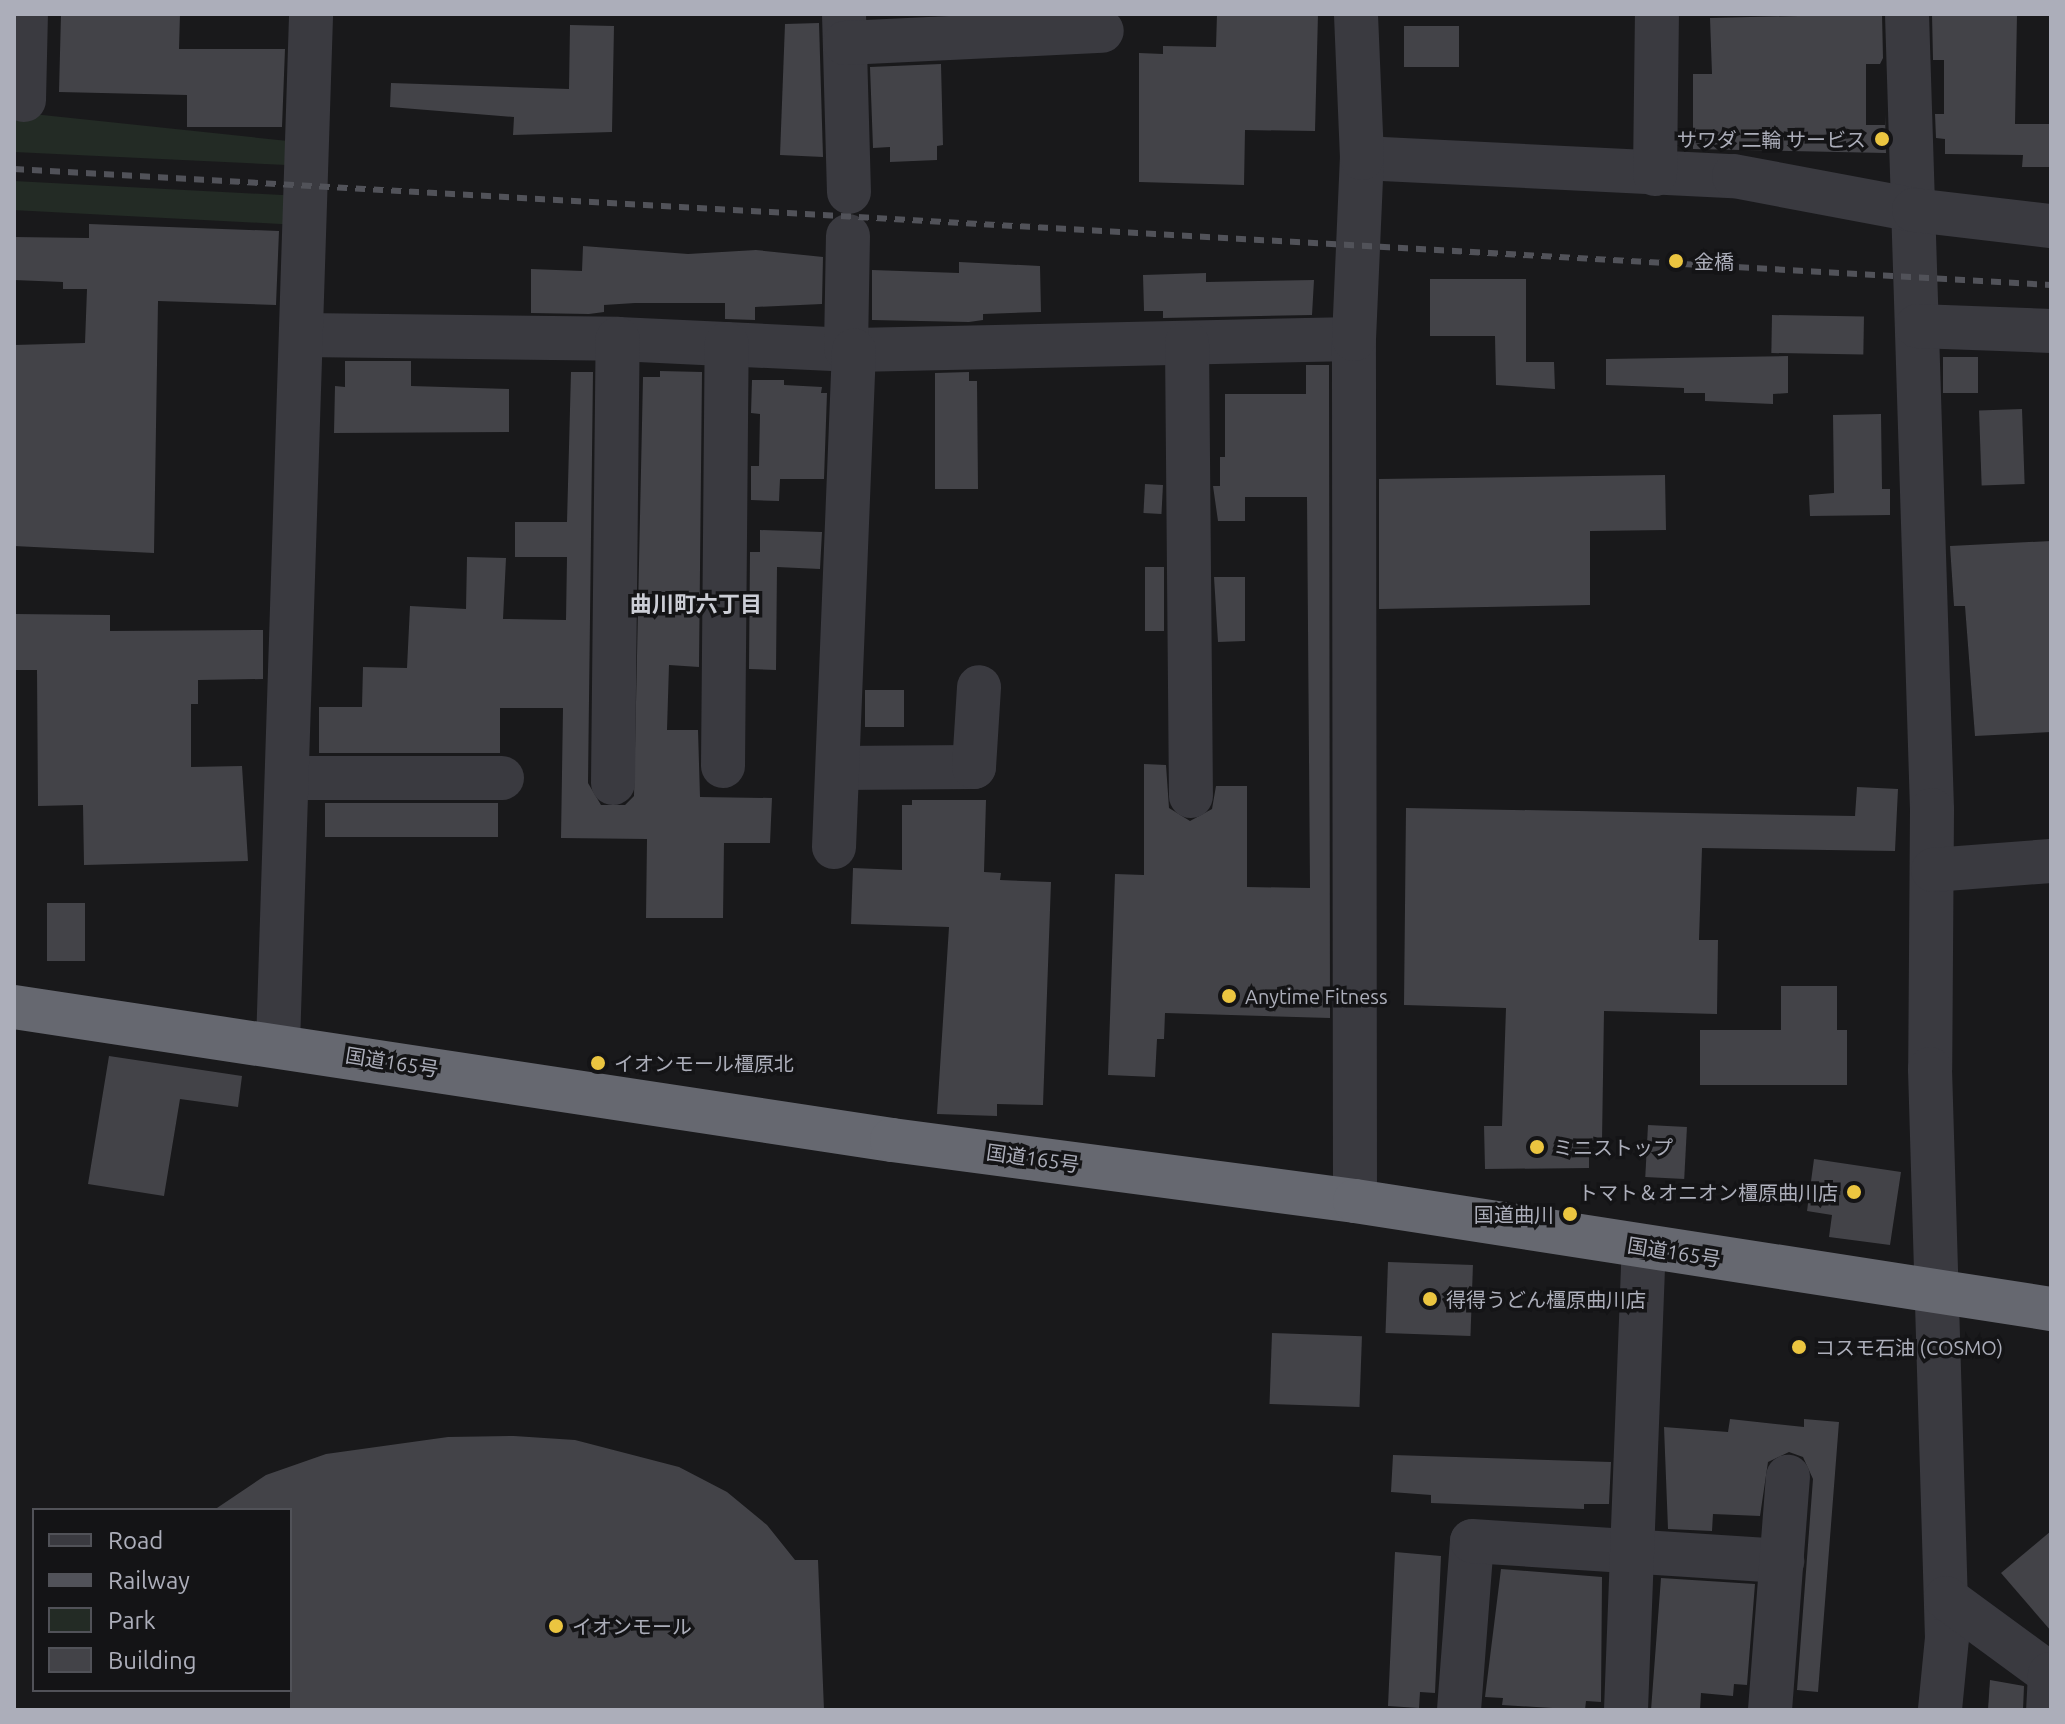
<!DOCTYPE html>
<meta charset="utf-8">
<style>
body{margin:0}
#map{position:relative;width:2065px;height:1724px;overflow:hidden;background:#19191b;font-family:Ubuntu,"Noto Sans JP",sans-serif}
div>[style]{position:absolute}
.green>*{inset:0;background:#232b25;transform-origin:0 0}
.building>*{inset:0;background:#434348;transform-origin:0 0}
.minor>*{height:44px;margin:-22px;padding:0 22px;transform-origin:22px;border-radius:22px;background:#3a3a40}
.highway>*{height:44px;margin:-22px;padding:0 22px;transform-origin:22px;border-radius:22px;background:#666870}
.rail>*{height:6px;margin-top:-3px;transform-origin:0;background:repeating-linear-gradient(90deg,#515259 0 10px,transparent 0 18px)}
.dots>*{width:22px;height:22px;translate:-50% -50%;box-sizing:border-box;border:4px solid #141416;border-radius:50%}
span{translate:-50% -50%;white-space:nowrap;text-align:center;line-height:1.15;-webkit-text-stroke:7px #141416;paint-order:stroke}
.poi-label{font-size:20px;color:#acaeba}
.right{translate:-100% -50%;text-align:right}
.left{translate:0 -50%;text-align:left}
.street-label{font-size:20px;color:#acaeba}
.neighbourhood-label{font-size:22px;color:#ccced6;font-weight:700}
.frame{position:absolute;inset:0;border:16px solid #acaeba;pointer-events:none}
.legend{position:absolute;left:32px;top:1508px;width:260px;height:184px;box-sizing:border-box;background:#141416;border:2px solid #515258;margin:0;padding:10px 14px;list-style:none;font-size:24px;color:#acaeba}
.legend li{display:flex;align-items:center;gap:16px;height:40px}
.legend b{width:40px;border:2px solid #515258}
</style>
<div id="map">
<div class="green">
<i style="clip-path:polygon(14px 112px,288px 141px,286px 165px,14px 152px)"></i>
<i style="left:14px;top:181px;width:273px;height:29px;rotate:3deg"></i>
</div>
<div class="building">
<i style="clip-path:polygon(61px 14px,180px 14px,179px 49px,285px 49px,282px 127px,187px 127px,187px 95px,59px 92px)"></i>
<i style="clip-path:polygon(1217px 14px,1318px 14px,1315px 131px,1245px 130px,1244px 185px,1139px 182px,1139px 53px,1163px 54px,1163px 46px,1216px 47px)"></i>
<i style="clip-path:polygon(1882px 14px,1883px 58px,1880px 64px,1866px 64px,1866px 125px,1885px 125px,1885px 114px,1886px 153px,1693px 149px,1693px 74px,1712px 74px,1710px 18px)"></i>
<i style="clip-path:polygon(1932px 14px,2017px 14px,2015px 124px,2051px 124px,2051px 167px,2022px 167px,2023px 155px,1945px 154px,1945px 139px,1936px 138px,1935px 114px,1944px 114px,1944px 60px,1933px 60px)"></i>
<i style="clip-path:polygon(819px 23px,823px 157px,780px 155px,785px 24px)"></i>
<i style="clip-path:polygon(570px 25px,614px 26px,612px 132px,513px 135px,514px 117px,390px 107px,391px 83px,569px 89px)"></i>
<i style="left:1404px;top:26px;width:55px;height:41px"></i>
<i style="clip-path:polygon(941px 64px,943px 145px,937px 146px,937px 160px,890px 162px,890px 147px,873px 148px,870px 67px)"></i>
<i style="clip-path:polygon(89px 224px,279px 231px,276px 305px,158px 301px,154px 553px,14px 546px,14px 345px,85px 343px,87px 289px,63px 289px,63px 282px,14px 280px,14px 237px,89px 238px)"></i>
<i style="clip-path:polygon(583px 246px,688px 254px,756px 250px,823px 257px,822px 304px,755px 307px,755px 320px,725px 319px,725px 303px,635px 303px,604px 305px,604px 312px,589px 314px,531px 313px,531px 269px,582px 271px)"></i>
<i style="clip-path:polygon(959px 262px,1040px 266px,1041px 312px,983px 314px,983px 320px,969px 322px,872px 320px,872px 270px,959px 273px)"></i>
<i style="clip-path:polygon(1206px 273px,1206px 282px,1314px 280px,1312px 315px,1163px 318px,1163px 311px,1144px 311px,1143px 275px)"></i>
<i style="clip-path:polygon(1430px 279px,1526px 279px,1526px 362px,1554px 362px,1555px 389px,1496px 385px,1495px 336px,1430px 336px)"></i>
<i style="left:1772px;top:315px;width:92px;height:38px;rotate:1deg"></i>
<i style="clip-path:polygon(1788px 356px,1788px 393px,1773px 394px,1773px 404px,1705px 401px,1705px 393px,1684px 393px,1684px 388px,1606px 385px,1606px 359px)"></i>
<i style="left:1943px;top:357px;width:35px;height:36px"></i>
<i style="clip-path:polygon(345px 361px,411px 361px,411px 386px,509px 389px,509px 432px,334px 433px,335px 386px,345px 387px)"></i>
<i style="clip-path:polygon(1306px 365px,1329px 365px,1330px 1018px,1165px 1013px,1164px 1039px,1157px 1039px,1155px 1077px,1108px 1075px,1115px 874px,1144px 875px,1144px 764px,1166px 765px,1169px 808px,1190px 821px,1212px 809px,1216px 786px,1247px 786px,1247px 887px,1310px 888px,1307px 497px,1245px 497px,1245px 521px,1218px 521px,1213px 486px,1220px 486px,1220px 457px,1225px 457px,1225px 394px,1306px 394px)"></i>
<i style="clip-path:polygon(660px 371px,702px 372px,699px 667px,669px 665px,667px 730px,698px 730px,700px 797px,772px 798px,770px 843px,724px 843px,723px 918px,646px 918px,647px 839px,561px 838px,563px 708px,500px 708px,500px 753px,319px 753px,319px 707px,362px 707px,363px 667px,407px 668px,410px 606px,466px 609px,467px 557px,506px 558px,503px 619px,566px 620px,567px 557px,515px 557px,515px 522px,567px 522px,571px 372px,593px 372px,588px 783px,601px 805px,625px 805px,634px 796px,643px 377px,660px 377px)"></i>
<i style="clip-path:polygon(969px 372px,969px 381px,977px 381px,978px 489px,935px 489px,935px 373px)"></i>
<i style="clip-path:polygon(752px 380px,784px 380px,784px 385px,822px 387px,821px 393px,827px 393px,824px 479px,780px 479px,779px 501px,751px 500px,751px 466px,759px 466px,760px 414px,751px 413px)"></i>
<i style="left:2022px;top:409px;width:75px;height:43px;rotate:88deg"></i>
<i style="clip-path:polygon(1881px 414px,1882px 489px,1890px 489px,1890px 515px,1810px 516px,1809px 495px,1834px 493px,1833px 415px)"></i>
<i style="clip-path:polygon(1665px 475px,1666px 530px,1590px 531px,1590px 605px,1379px 609px,1379px 479px)"></i>
<i style="left:1145px;top:484px;width:18px;height:29px;rotate:3deg"></i>
<i style="clip-path:polygon(760px 530px,822px 532px,820px 569px,777px 567px,776px 670px,749px 669px,750px 552px,760px 552px)"></i>
<i style="clip-path:polygon(2051px 541px,2051px 732px,1975px 736px,1965px 606px,1954px 606px,1950px 546px)"></i>
<i style="left:1145px;top:567px;width:19px;height:64px"></i>
<i style="clip-path:polygon(1214px 577px,1245px 577px,1245px 641px,1218px 642px)"></i>
<i style="clip-path:polygon(14px 614px,110px 615px,110px 631px,263px 630px,263px 679px,198px 680px,198px 704px,191px 704px,191px 767px,242px 766px,248px 861px,84px 865px,83px 805px,38px 806px,37px 670px,14px 670px)"></i>
<i style="left:865px;top:690px;width:39px;height:37px"></i>
<i style="clip-path:polygon(1857px 787px,1898px 789px,1895px 851px,1702px 848px,1699px 940px,1718px 940px,1717px 1014px,1604px 1011px,1602px 1141px,1589px 1140px,1589px 1168px,1485px 1169px,1484px 1126px,1502px 1126px,1506px 1008px,1404px 1005px,1406px 808px,1855px 816px)"></i>
<i style="clip-path:polygon(912px 800px,986px 800px,984px 872px,1001px 873px,1000px 880px,1051px 882px,1043px 1105px,997px 1104px,997px 1116px,937px 1114px,949px 927px,851px 924px,853px 868px,902px 870px,902px 805px,912px 805px)"></i>
<i style="left:325px;top:803px;width:173px;height:34px"></i>
<i style="left:47px;top:903px;width:38px;height:58px"></i>
<i style="clip-path:polygon(1781px 986px,1837px 986px,1837px 1030px,1847px 1030px,1847px 1085px,1700px 1085px,1700px 1030px,1781px 1030px)"></i>
<i style="clip-path:polygon(109px 1056px,242px 1076px,238px 1107px,180px 1099px,164px 1196px,88px 1184px)"></i>
<i style="left:1648px;top:1125px;width:39px;height:52px;rotate:3deg"></i>
<i style="clip-path:polygon(1814px 1159px,1901px 1172px,1890px 1245px,1829px 1237px,1832px 1215px,1807px 1211px)"></i>
<i style="left:1388px;top:1262px;width:85px;height:71px;rotate:2deg"></i>
<i style="left:1272px;top:1333px;width:90px;height:71px;rotate:2deg"></i>
<i style="clip-path:polygon(1730px 1419px,1804px 1427px,1804px 1419px,1839px 1422px,1818px 1692px,1797px 1690px,1813px 1479px,1803px 1457px,1789px 1452px,1768px 1462px,1760px 1516px,1713px 1514px,1712px 1531px,1668px 1529px,1664px 1427px,1728px 1432px)"></i>
<i style="clip-path:polygon(514px 1436px,575px 1440px,679px 1467px,727px 1492px,767px 1525px,795px 1560px,818px 1560px,824px 1710px,290px 1710px,290px 1510px,214px 1510px,266px 1475px,326px 1454px,448px 1437px)"></i>
<i style="clip-path:polygon(1393px 1455px,1611px 1462px,1609px 1504px,1584px 1504px,1584px 1509px,1431px 1503px,1431px 1495px,1391px 1492px)"></i>
<i style="clip-path:polygon(2051px 1531px,2051px 1631px,2001px 1573px)"></i>
<i style="clip-path:polygon(1395px 1552px,1441px 1556px,1435px 1693px,1420px 1692px,1419px 1708px,1388px 1706px)"></i>
<i style="clip-path:polygon(1501px 1569px,1602px 1577px,1601px 1702px,1586px 1701px,1585px 1710px,1502px 1705px,1503px 1698px,1485px 1697px)"></i>
<i style="clip-path:polygon(1661px 1578px,1755px 1584px,1747px 1685px,1734px 1684px,1733px 1696px,1701px 1693px,1700px 1710px,1651px 1710px)"></i>
<i style="clip-path:polygon(1990px 1680px,2024px 1686px,2023px 1710px,1988px 1710px)"></i>
</div>
<div class="minor">
<i style="left:844px;top:14px;width:178px;rotate:88.4deg"></i>
<i style="left:1907px;top:14px;width:796px;rotate:88.2deg"></i>
<i style="left:1932px;top:810px;width:259px;rotate:90.4deg"></i>
<i style="left:1930px;top:1069px;width:569px;rotate:88.29deg"></i>
<i style="left:1947px;top:1638px;width:72px;rotate:95.6deg"></i>
<i style="left:845px;top:43px;width:257px;rotate:-2.7deg"></i>
<i style="left:24px;top:100px;width:86px;rotate:-88.7deg"></i>
<i style="left:1362px;top:158px;width:372px;rotate:2.8deg"></i>
<i style="left:1734px;top:176px;width:183px;rotate:10.7deg"></i>
<i style="left:1914px;top:210px;width:138px;rotate:6.7deg"></i>
<i style="left:1655px;top:174px;width:160px;rotate:-89.3deg"></i>
<i style="left:1917px;top:326px;width:134px;rotate:2.1deg"></i>
<i style="left:303px;top:335px;width:315px;rotate:0.7deg"></i>
<i style="left:618px;top:339px;width:236px;rotate:2.7deg"></i>
<i style="left:854px;top:350px;width:500px;rotate:-1.26deg"></i>
<i style="left:1187px;top:343px;width:453px;rotate:89.5deg"></i>
<i style="left:846px;top:349px;width:113px;rotate:-89deg"></i>
<i style="left:723px;top:766px;width:422px;rotate:-89.5deg"></i>
<i style="left:838px;top:768px;width:136px;rotate:-0.4deg"></i>
<i style="left:974px;top:767px;width:80px;rotate:-86.4deg"></i>
<i style="left:287px;top:778px;width:215px"></i>
<i style="left:613px;top:783px;width:444px;rotate:-89.4deg"></i>
<i style="left:834px;top:847px;width:497px;rotate:-87.7deg"></i>
<i style="left:1933px;top:870px;width:118px;rotate:-4.4deg"></i>
<i style="left:278px;top:1044px;width:1031px;rotate:-88.16deg"></i>
<i style="left:1355px;top:1201px;width:862px;rotate:-90.07deg"></i>
<i style="left:1354px;top:339px;width:181px;rotate:-87.5deg"></i>
<i style="left:1362px;top:158px;width:144px;rotate:-92.4deg"></i>
<i style="left:1946px;top:1598px;width:129px;rotate:36.2deg"></i>
<i style="left:2050px;top:1674px;width:36px;rotate:93deg"></i>
<i style="left:1459px;top:1710px;width:169px;rotate:-85.6deg"></i>
<i style="left:1472px;top:1541px;width:311px;rotate:3.7deg"></i>
<i style="left:1626px;top:1710px;width:463px;rotate:-87.8deg"></i>
<i style="left:1770px;top:1710px;width:234px;rotate:-85.6deg"></i>
</div>
<div class="highway">
<i style="left:14px;top:1007px;width:888px;rotate:8.61deg"></i>
<i style="left:892px;top:1140px;width:467px;rotate:7.5deg"></i>
<i style="left:1355px;top:1201px;width:704px;rotate:8.82deg"></i>
</div>
<div class="rail">
<i style="left:14px;top:169px;width:2040px;rotate:3.26deg"></i>
</div>
<div class="dots">
<i style="left:1882px;top:139px;background:#ebc540"></i>
<i style="left:1676px;top:261px;background:#ebc540"></i>
<i style="left:1229px;top:996px;background:#ebc540"></i>
<i style="left:598px;top:1063px;background:#ebc540"></i>
<i style="left:1537px;top:1147px;background:#ebc540"></i>
<i style="left:1854px;top:1192px;background:#ebc540"></i>
<i style="left:1570px;top:1214px;background:#ebc540"></i>
<i style="left:1430px;top:1299px;background:#ebc540"></i>
<i style="left:1799px;top:1347px;background:#ebc540"></i>
<i style="left:556px;top:1626px;background:#ebc540"></i>
</div>
<div class="poi-label">
<span class="right" style="left:1866px;top:139px">サワダ 二輪 サービス</span>
<span class="left" style="left:1694px;top:261px">金橋</span>
<span class="left" style="left:1245px;top:996px">Anytime Fitness</span>
<span class="left" style="left:614px;top:1063px">イオンモール橿原北</span>
<span class="left" style="left:1553px;top:1147px">ミニストップ</span>
<span class="right" style="left:1838px;top:1192px">トマト＆オニオン橿原曲川店</span>
<span class="right" style="left:1554px;top:1214px">国道曲川</span>
<span class="left" style="left:1446px;top:1299px">得得うどん橿原曲川店</span>
<span class="left" style="left:1815px;top:1347px">コスモ石油 (COSMO)</span>
<span class="left" style="left:572px;top:1626px">イオンモール</span>
</div>
<div class="street-label">
<span style="left:392px;top:1062px;rotate:9deg">国道165号</span>
<span style="left:1033px;top:1158px;rotate:8deg">国道165号</span>
<span style="left:1674px;top:1252px;rotate:9deg">国道165号</span>
</div>
<div class="neighbourhood-label">
<span style="left:696px;top:604px">曲川町六丁目</span>
</div>
<div class="frame"></div>
<ul class="legend">
<li><b style="height:10px;background:#3a3a40"></b>Road</li>
<li><b style="height:10px;background:#515259"></b>Railway</li>
<li><b style="height:22px;background:#232b25"></b>Park</li>
<li><b style="height:22px;background:#434348"></b>Building</li>
</ul>
</div>
